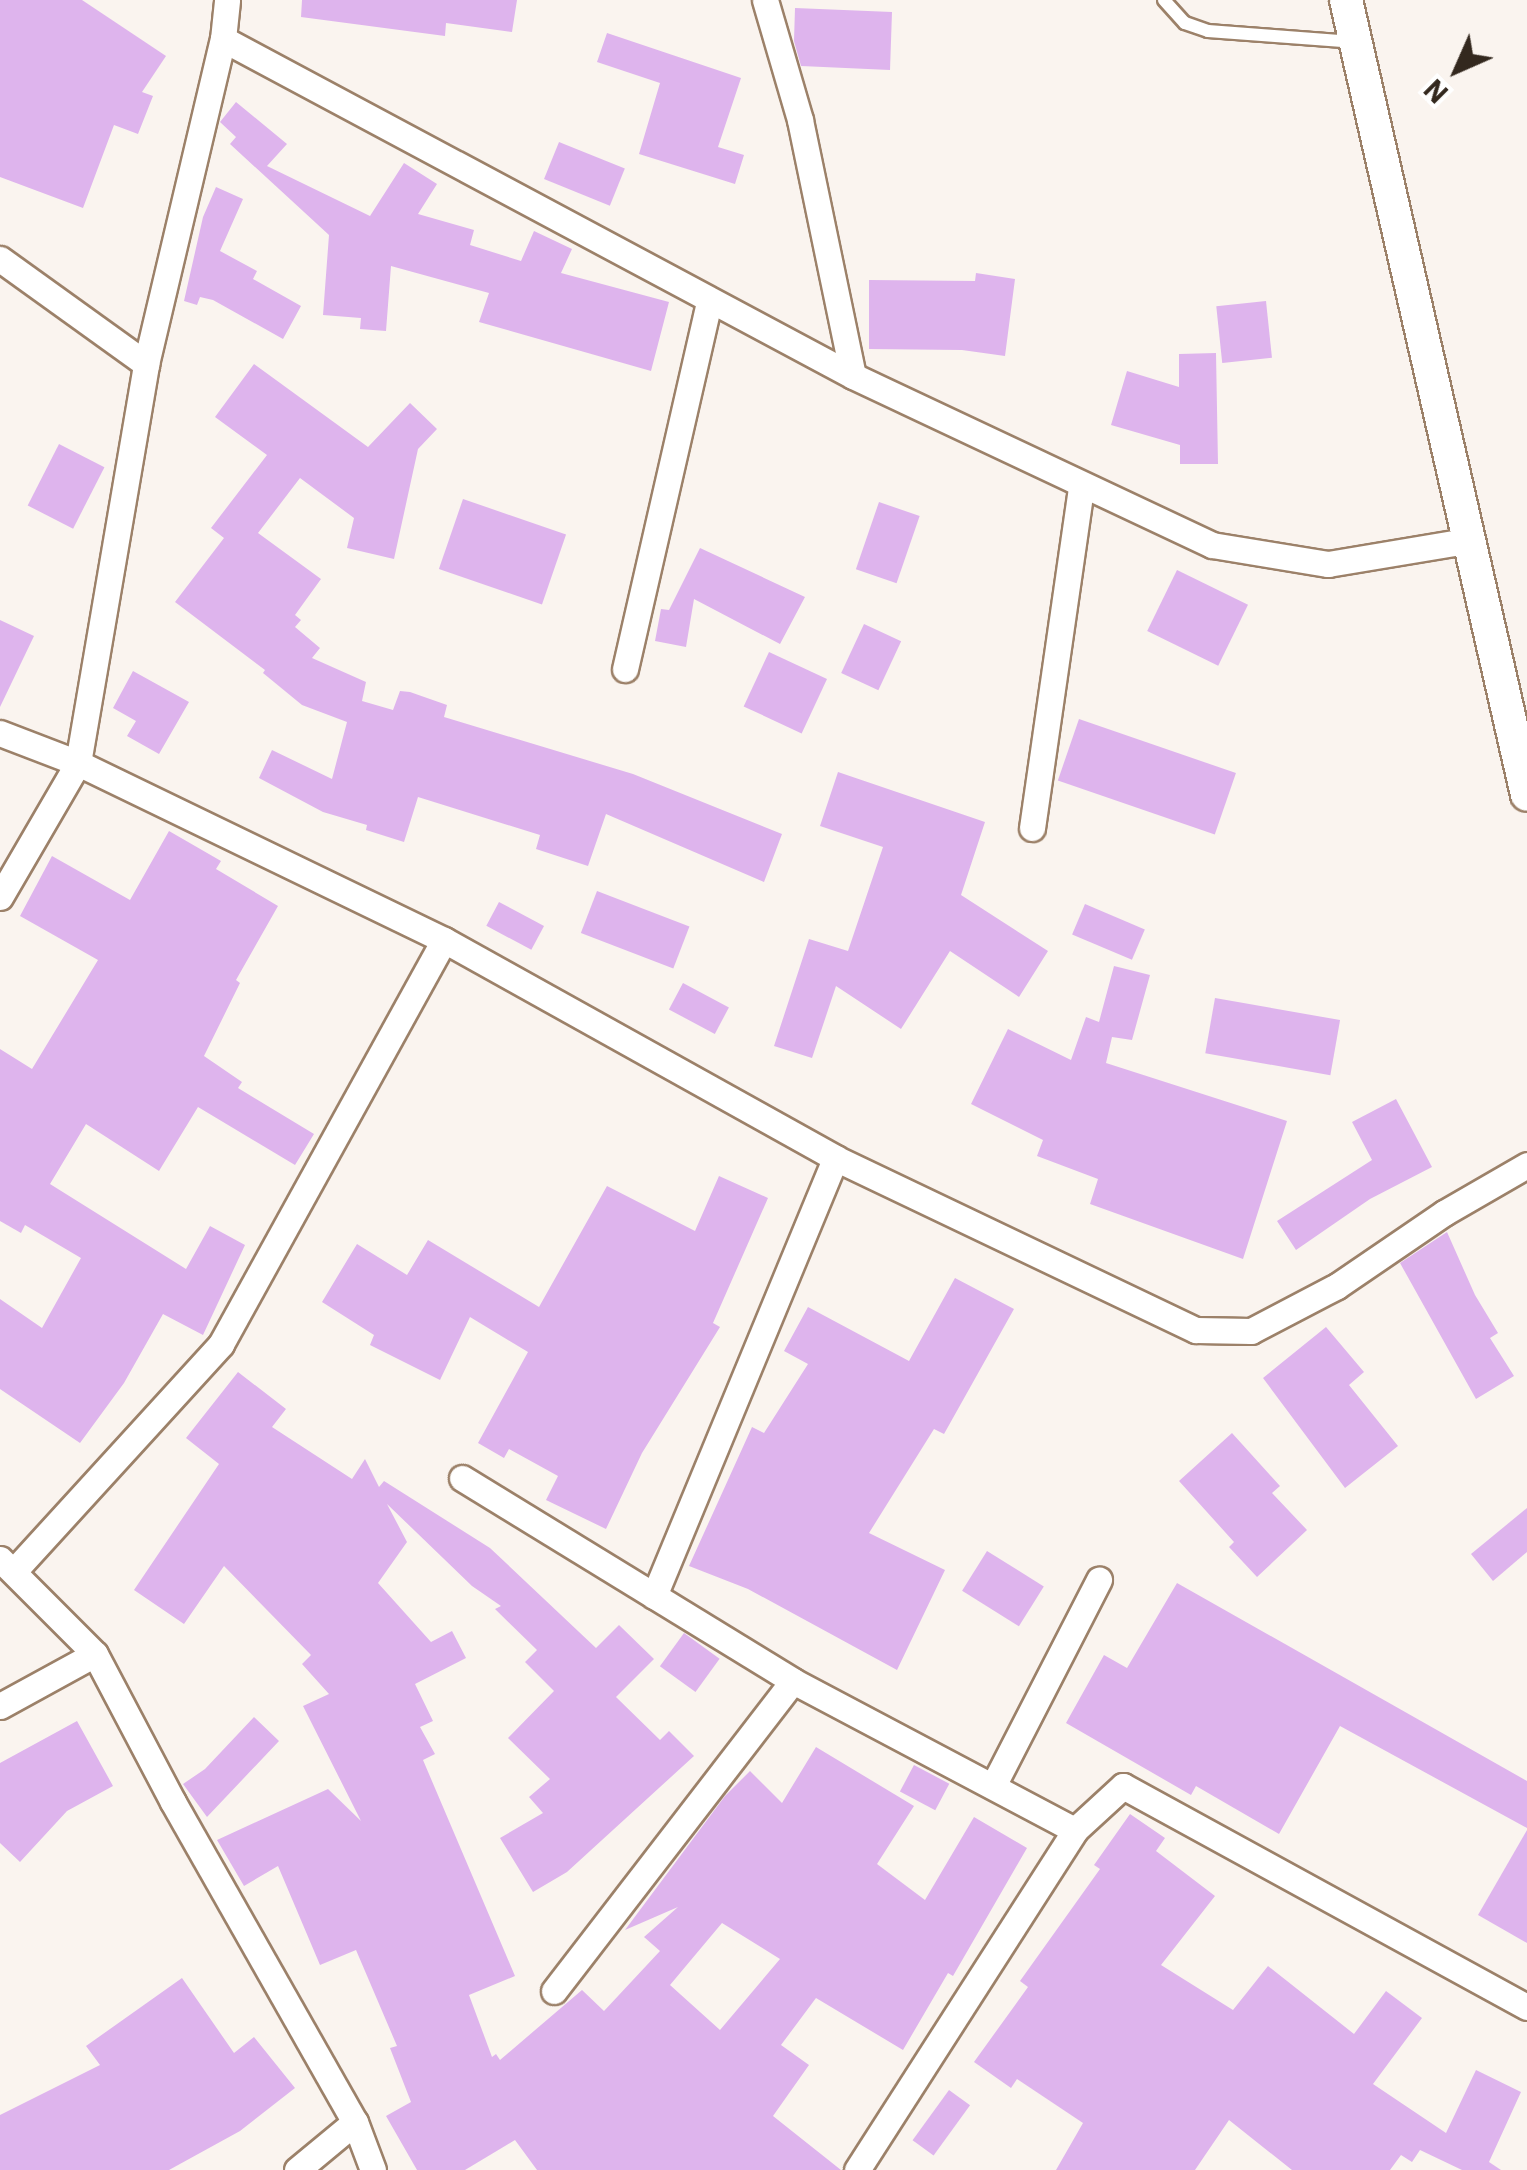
<!DOCTYPE html>
<style>
body{margin:0}
#map{position:relative;width:1527px;height:2170px;overflow:hidden;background:#faf4ef;font-family:"IBM Plex Sans",sans-serif}
div>[style]{position:absolute}
.building>*{inset:0;background:#deb4ed;transform-origin:0 0}
.roads{filter:drop-shadow(2px 0 #9c8169) drop-shadow(-2px 0 #9c8169) drop-shadow(0 2px #9c8169) drop-shadow(0 -2px #9c8169)}
.service>*{height:12px;margin:-6px;padding:0 6px;transform-origin:6px;border-radius:6px;background:#fff}
.minor>*{height:25px;margin:-12.5px;padding:0 12.5px;transform-origin:12.5px;border-radius:12.5px;background:#fff}
.tertiary>*{height:32px;margin:-16px;padding:0 16px;transform-origin:16px;border-radius:16px;background:#fff}
span{translate:-50% -50%;white-space:nowrap;text-align:center;line-height:1.15;-webkit-text-stroke:8px #fff;paint-order:stroke}
.north{position:absolute;left:1407px;top:20px;width:100px;height:100px;-webkit-text-stroke:8px #fff;paint-order:stroke;rotate:225deg;font-size:28px;font-weight:700;line-height:40px;text-align:center;color:#33281e}
.north::after{content:'';display:block;margin:auto;width:35px;height:45px;background:#33281e;clip-path:polygon(50% 0,100% 100%,50% 72%,0 100%)}
</style>
<div id="map">
<div class="building">
<i style="clip-path:polygon(0 0,82px 0,166px 56px,142px 92px,153px 96px,138px 134px,114px 125px,83px 208px,0 177px)"></i>
<i style="clip-path:polygon(302px 0,517px 0,512px 32px,446px 23px,445px 36px,301px 17px)"></i>
<i style="clip-path:polygon(795px 8px,892px 12px,890px 70px,801px 66px,794px 41px)"></i>
<i style="clip-path:polygon(607px 33px,741px 78px,718px 147px,744px 155px,735px 184px,639px 154px,660px 83px,597px 62px)"></i>
<i style="clip-path:polygon(236px 102px,287px 144px,267px 166px,370px 216px,404px 163px,437px 184px,418px 214px,474px 230px,470px 245px,521px 261px,534px 231px,572px 249px,561px 273px,669px 302px,651px 371px,479px 322px,489px 293px,391px 266px,386px 331px,360px 329px,361px 318px,323px 315px,329px 235px,230px 144px,236px 137px,220px 122px)"></i>
<i style="left:559px;top:142px;width:71px;height:40px;rotate:22deg"></i>
<i style="clip-path:polygon(216px 187px,243px 199px,220px 251px,257px 271px,253px 279px,301px 306px,283px 339px,213px 300px,200px 297px,197px 305px,184px 301px,203px 217px)"></i>
<i style="clip-path:polygon(976px 273px,1015px 279px,1005px 356px,962px 350px,869px 349px,869px 280px,975px 281px)"></i>
<i style="left:1266px;top:301px;width:57px;height:50px;rotate:84deg"></i>
<i style="clip-path:polygon(1216px 353px,1218px 464px,1180px 464px,1180px 445px,1111px 425px,1127px 371px,1179px 387px,1179px 354px)"></i>
<i style="clip-path:polygon(254px 364px,368px 447px,410px 403px,437px 429px,418px 449px,394px 559px,347px 548px,354px 518px,300px 478px,258px 533px,321px 579px,295px 615px,301px 620px,295px 627px,320px 648px,312px 658px,366px 682px,362px 701px,393px 710px,400px 691px,410px 692px,447px 705px,444px 717px,633px 774px,782px 834px,764px 882px,606px 814px,588px 866px,536px 849px,540px 835px,418px 797px,404px 842px,366px 830px,367px 825px,323px 812px,259px 778px,272px 750px,332px 779px,347px 722px,302px 705px,263px 673px,265px 670px,175px 602px,224px 538px,211px 528px,267px 455px,215px 417px)"></i>
<i style="left:59px;top:444px;width:51px;height:69px;rotate:27deg"></i>
<i style="left:463px;top:499px;width:109px;height:74px;rotate:19deg"></i>
<i style="left:879px;top:502px;width:43px;height:71px;rotate:19deg"></i>
<i style="clip-path:polygon(700px 548px,805px 597px,780px 644px,694px 599px,686px 647px,655px 641px,661px 609px,669px 610px)"></i>
<i style="left:1177px;top:570px;width:79px;height:68px;rotate:26deg"></i>
<i style="clip-path:polygon(0 620px,34px 636px,0 707px)"></i>
<i style="left:864px;top:624px;width:41px;height:54px;rotate:25deg"></i>
<i style="left:769px;top:652px;width:64px;height:60px;rotate:25deg"></i>
<i style="clip-path:polygon(133px 671px,189px 702px,159px 754px,127px 736px,136px 721px,113px 708px)"></i>
<i style="left:1079px;top:719px;width:166px;height:65px;rotate:19deg"></i>
<i style="clip-path:polygon(838px 772px,985px 822px,961px 895px,1048px 951px,1019px 997px,950px 951px,901px 1029px,836px 986px,812px 1058px,774px 1046px,809px 939px,848px 951px,883px 847px,820px 826px)"></i>
<i style="clip-path:polygon(169px 831px,221px 861px,216px 869px,278px 906px,236px 980px,240px 983px,204px 1056px,242px 1082px,238px 1088px,314px 1134px,295px 1165px,198px 1107px,159px 1171px,86px 1124px,50px 1184px,186px 1269px,210px 1226px,245px 1245px,203px 1335px,163px 1314px,124px 1383px,80px 1443px,0 1389px,0 1299px,42px 1328px,81px 1258px,25px 1225px,21px 1233px,0 1221px,0 1049px,32px 1069px,98px 960px,20px 916px,52px 856px,130px 900px)"></i>
<i style="left:597px;top:891px;width:99px;height:45px;rotate:21deg"></i>
<i style="left:499px;top:902px;width:51px;height:27px;rotate:28deg"></i>
<i style="left:1085px;top:904px;width:65px;height:33px;rotate:23deg"></i>
<i style="clip-path:polygon(1114px 966px,1150px 975px,1132px 1040px,1112px 1037px,1106px 1063px,1287px 1121px,1243px 1259px,1090px 1204px,1098px 1179px,1037px 1156px,1043px 1140px,971px 1104px,1008px 1029px,1071px 1060px,1086px 1017px,1099px 1022px)"></i>
<i style="left:683px;top:983px;width:52px;height:30px;rotate:28deg"></i>
<i style="left:1215px;top:998px;width:127px;height:56px;rotate:10deg"></i>
<i style="clip-path:polygon(1396px 1099px,1432px 1167px,1370px 1199px,1296px 1250px,1277px 1221px,1372px 1160px,1352px 1122px)"></i>
<i style="clip-path:polygon(719px 1176px,768px 1198px,713px 1323px,720px 1327px,642px 1453px,606px 1529px,546px 1500px,558px 1476px,509px 1449px,504px 1458px,478px 1443px,528px 1352px,470px 1317px,440px 1380px,370px 1345px,374px 1335px,322px 1302px,357px 1244px,407px 1275px,428px 1240px,539px 1307px,607px 1186px,695px 1231px)"></i>
<i style="clip-path:polygon(1447px 1232px,1475px 1295px,1498px 1333px,1490px 1338px,1514px 1376px,1476px 1399px,1400px 1263px)"></i>
<i style="clip-path:polygon(955px 1278px,1014px 1309px,944px 1434px,934px 1429px,869px 1533px,945px 1570px,897px 1670px,748px 1589px,689px 1566px,752px 1427px,764px 1433px,808px 1364px,784px 1351px,808px 1307px,909px 1361px)"></i>
<i style="clip-path:polygon(1326px 1327px,1364px 1372px,1349px 1385px,1398px 1446px,1345px 1488px,1263px 1378px)"></i>
<i style="clip-path:polygon(evenodd,238px 1372px,286px 1409px,272px 1427px,352px 1479px,365px 1459px,379px 1487px,384px 1481px,490px 1548px,596px 1648px,619px 1625px,654px 1659px,616px 1697px,660px 1740px,669px 1731px,694px 1756px,567px 1872px,533px 1892px,500px 1838px,543px 1813px,529px 1797px,550px 1779px,508px 1738px,554px 1691px,525px 1662px,537px 1650px,495px 1609px,501px 1606px,472px 1586px,387px 1504px,407px 1542px,378px 1583px,431px 1642px,452px 1631px,466px 1658px,415px 1684px,433px 1721px,420px 1727px,435px 1754px,423px 1760px,515px 1976px,469px 1995px,492px 2057px,496px 2054px,500px 2060px,582px 1990px,604px 2011px,660px 1951px,644px 1937px,678px 1907px,625px 1930px,725px 1796px,750px 1771px,782px 1803px,816px 1747px,914px 1806px,877px 1864px,925px 1900px,974px 1817px,1027px 1848px,953px 1976px,948px 1973px,903px 2050px,816px 1998px,781px 2045px,809px 2065px,773px 2116px,841px 2170px,537px 2170px,515px 2140px,465px 2170px,417px 2170px,386px 2116px,411px 2102px,390px 2048px,397px 2046px,356px 1950px,320px 1965px,278px 1866px,244px 1886px,217px 1840px,328px 1789px,361px 1821px,303px 1706px,329px 1694px,302px 1664px,311px 1655px,224px 1566px,184px 1624px,134px 1590px,219px 1464px,186px 1438px,238px 1372px,722px 1923px,780px 1959px,720px 2030px,670px 1985px,722px 1923px)"></i>
<i style="clip-path:polygon(1232px 1433px,1280px 1486px,1272px 1493px,1307px 1530px,1257px 1577px,1229px 1547px,1234px 1542px,1179px 1481px)"></i>
<i style="clip-path:polygon(1527px 1508px,1527px 1552px,1493px 1581px,1471px 1554px)"></i>
<i style="left:987px;top:1551px;width:67px;height:47px;rotate:32deg"></i>
<i style="clip-path:polygon(1177px 1583px,1527px 1781px,1527px 1828px,1340px 1726px,1279px 1834px,1196px 1786px,1191px 1795px,1066px 1723px,1104px 1655px,1127px 1668px)"></i>
<i style="left:684px;top:1633px;width:44px;height:41px;rotate:36deg"></i>
<i style="clip-path:polygon(254px 1717px,279px 1741px,207px 1817px,183px 1784px,205px 1769px)"></i>
<i style="clip-path:polygon(77px 1721px,113px 1786px,67px 1811px,20px 1862px,0 1843px,0 1763px)"></i>
<i style="left:914px;top:1765px;width:40px;height:30px;rotate:28deg"></i>
<i style="clip-path:polygon(1130px 1814px,1165px 1838px,1156px 1851px,1215px 1896px,1161px 1965px,1233px 2010px,1268px 1966px,1354px 2034px,1386px 1991px,1422px 2018px,1373px 2084px,1446px 2133px,1476px 2070px,1521px 2092px,1489px 2162px,1501px 2170px,1462px 2170px,1420px 2150px,1412px 2162px,1401px 2155px,1390px 2170px,1292px 2170px,1229px 2120px,1195px 2170px,1056px 2170px,1083px 2123px,1017px 2079px,1011px 2088px,974px 2062px,1028px 1987px,1020px 1981px,1100px 1869px,1094px 1865px)"></i>
<i style="clip-path:polygon(1527px 1830px,1527px 1943px,1478px 1915px)"></i>
<i style="clip-path:polygon(182px 1978px,234px 2053px,254px 2037px,295px 2088px,240px 2131px,169px 2170px,0 2170px,0 2115px,100px 2065px,86px 2046px)"></i>
<i style="left:949px;top:2090px;width:26px;height:62px;rotate:36deg"></i>
</div>
<div class="roads">
<div class="service">
<i style="left:1164px;top:0;width:31px;rotate:48deg"></i>
<i style="left:1185px;top:23px;width:24px;rotate:19deg"></i>
<i style="left:1208px;top:31px;width:145px;rotate:4.3deg"></i>
</div>
<div class="minor">
<i style="left:765px;top:0;width:125px;rotate:73.7deg"></i>
<i style="left:800px;top:120px;width:261px;rotate:78.3deg"></i>
<i style="left:223px;top:39px;width:714px;rotate:28.14deg"></i>
<i style="left:853px;top:376px;width:397px;rotate:25.2deg"></i>
<i style="left:1212px;top:545px;width:118px;rotate:9.3deg"></i>
<i style="left:1328px;top:564px;width:145px;rotate:-9.5deg"></i>
<i style="left:0;top:259px;width:180px;rotate:35.7deg"></i>
<i style="left:625px;top:669px;width:376px;rotate:-77.1deg"></i>
<i style="left:0;top:733px;width:84px;rotate:21deg"></i>
<i style="left:78px;top:763px;width:407px;rotate:25.8deg"></i>
<i style="left:444px;top:940px;width:448px;rotate:29.1deg"></i>
<i style="left:835px;top:1158px;width:400px;rotate:25.5deg"></i>
<i style="left:1196px;top:1330px;width:55px;rotate:1deg"></i>
<i style="left:1251px;top:1331px;width:97px;rotate:-27.6deg"></i>
<i style="left:1337px;top:1286px;width:130px;rotate:-34.3deg"></i>
<i style="left:1444px;top:1213px;width:96px;rotate:-30deg"></i>
<i style="left:1032px;top:828px;width:345px;rotate:-81.8deg"></i>
<i style="left:0;top:897px;width:155px;rotate:-59.8deg"></i>
<i style="left:78px;top:763px;width:405px;rotate:-80.3deg"></i>
<i style="left:146px;top:364px;width:334px;rotate:-76.7deg"></i>
<i style="left:223px;top:39px;width:39px;rotate:-84deg"></i>
<i style="left:462px;top:1478px;width:388px;rotate:31.5deg"></i>
<i style="left:793px;top:1681px;width:319px;rotate:27.9deg"></i>
<i style="left:0;top:1559px;width:134px;rotate:45deg"></i>
<i style="left:95px;top:1654px;width:167px;rotate:62.2deg"></i>
<i style="left:173px;top:1802px;width:368px;rotate:60.4deg"></i>
<i style="left:355px;top:2122px;width:51px;rotate:69.4deg"></i>
<i style="left:14px;top:1571px;width:307px;rotate:-47.6deg"></i>
<i style="left:221px;top:1344px;width:461px;rotate:-61.1deg"></i>
<i style="left:654px;top:1596px;width:474px;rotate:-67.5deg"></i>
<i style="left:0;top:1706px;width:108px;rotate:-28.7deg"></i>
<i style="left:993px;top:1786px;width:232px;rotate:-62.8deg"></i>
<i style="left:554px;top:1991px;width:391px;rotate:-52.4deg"></i>
<i style="left:297px;top:2170px;width:75px;rotate:-39.6deg"></i>
<i style="left:857px;top:2170px;width:404px;rotate:-57.3deg"></i>
<i style="left:1075px;top:1830px;width:65px;rotate:-42.5deg"></i>
<i style="left:1123px;top:1786px;width:460px;rotate:28.7deg"></i>
</div>
<div class="tertiary">
<i style="left:1346px;top:0;width:815px;rotate:77.17deg"></i>
</div>
</div>
<div class="north">N</div>
</div>
